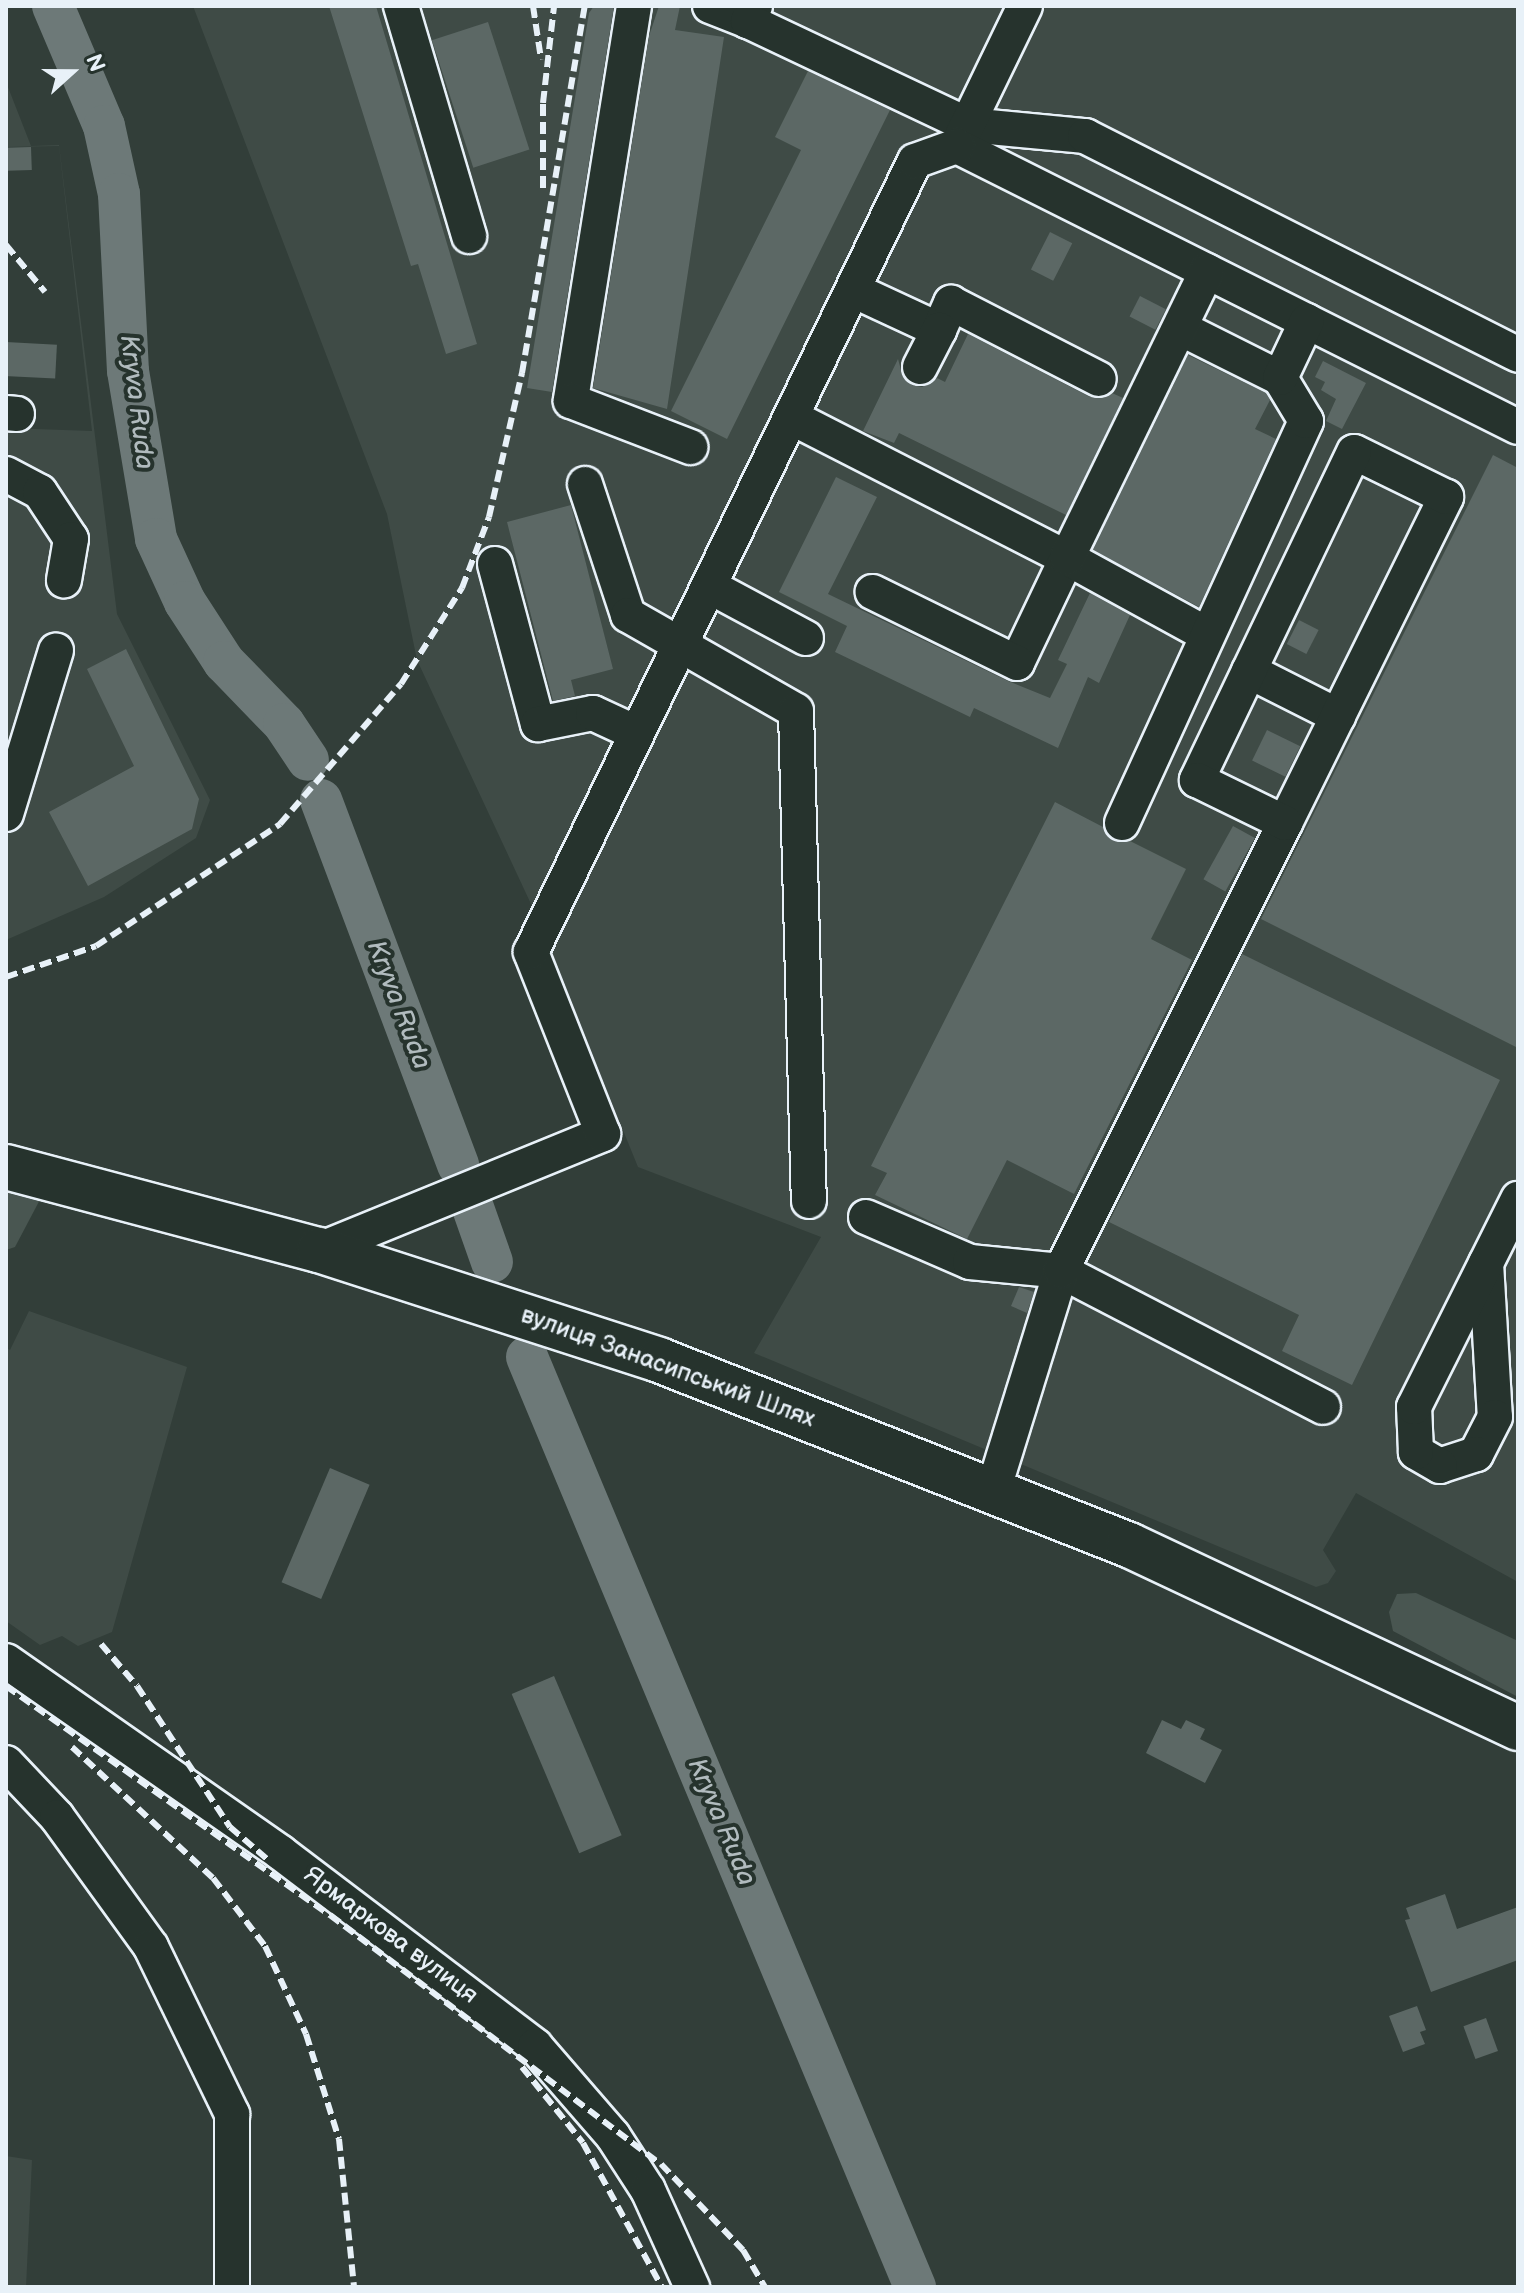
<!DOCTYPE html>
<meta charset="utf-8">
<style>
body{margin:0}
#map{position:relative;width:1524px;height:2293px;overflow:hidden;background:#323e39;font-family:"Balsamiq Sans",sans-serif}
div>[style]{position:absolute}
.built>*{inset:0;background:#3f4b46}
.green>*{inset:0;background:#495651}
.river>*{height:42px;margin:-21px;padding:0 21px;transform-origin:21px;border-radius:21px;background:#6d7978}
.building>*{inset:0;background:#5c6865;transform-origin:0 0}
.roads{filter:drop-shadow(2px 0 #e8f1f8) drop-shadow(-2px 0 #e8f1f8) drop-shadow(0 2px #e8f1f8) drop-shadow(0 -2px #e8f1f8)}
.minor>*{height:34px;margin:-17px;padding:0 17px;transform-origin:17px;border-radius:17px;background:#26332d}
.major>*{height:44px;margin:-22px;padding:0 22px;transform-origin:22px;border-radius:22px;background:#26332d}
.rail>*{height:6px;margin-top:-3px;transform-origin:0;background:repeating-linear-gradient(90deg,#e8f1f8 0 12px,transparent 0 18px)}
span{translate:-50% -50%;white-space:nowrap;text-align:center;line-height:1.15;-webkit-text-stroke:8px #26332d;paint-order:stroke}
.street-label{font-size:24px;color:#e8f1f8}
.water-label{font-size:26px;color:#b1bbbe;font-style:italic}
.frame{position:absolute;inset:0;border:8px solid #e8f1f8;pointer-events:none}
.north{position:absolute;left:32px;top:32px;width:80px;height:80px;-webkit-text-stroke:6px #26332d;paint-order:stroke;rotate:69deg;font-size:22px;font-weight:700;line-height:32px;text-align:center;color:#e8f1f8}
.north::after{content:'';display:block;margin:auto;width:28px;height:36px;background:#e8f1f8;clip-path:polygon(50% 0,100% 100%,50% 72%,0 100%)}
</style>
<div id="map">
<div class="built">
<i style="clip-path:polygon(193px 6px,1518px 6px,1518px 1582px,1356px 1493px,1323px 1550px,1336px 1571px,1328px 1583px,1316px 1587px,754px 1353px,821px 1237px,638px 1167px,531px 904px,417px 660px,387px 514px)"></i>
<i style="clip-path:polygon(6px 82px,31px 146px,59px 145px,117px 614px,210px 800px,196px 838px,104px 897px,6px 940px,6px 428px,92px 431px,59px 146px,6px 147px)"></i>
<i style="clip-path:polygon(29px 1311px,187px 1367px,112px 1632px,78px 1646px,62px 1636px,40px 1645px,6px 1621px,6px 1348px,10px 1350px)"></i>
<i style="clip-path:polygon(6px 2156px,32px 2160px,26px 2287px,6px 2287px)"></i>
</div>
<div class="green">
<i style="clip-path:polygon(6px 1182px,44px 1192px,15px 1247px,6px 1250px)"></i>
<i style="clip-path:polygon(1416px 1593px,1518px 1641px,1518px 1697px,1393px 1631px,1389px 1612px,1397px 1594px)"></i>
</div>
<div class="river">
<i style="left:53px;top:6px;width:130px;rotate:67deg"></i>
<i style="left:104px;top:126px;width:70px;rotate:77.6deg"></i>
<i style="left:119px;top:194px;width:177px;rotate:87.1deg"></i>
<i style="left:128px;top:371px;width:170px;rotate:80.5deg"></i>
<i style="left:156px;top:539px;width:69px;rotate:65.3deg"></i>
<i style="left:185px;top:602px;width:72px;rotate:57deg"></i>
<i style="left:224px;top:662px;width:86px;rotate:45.9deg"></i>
<i style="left:284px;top:724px;width:43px;rotate:56.3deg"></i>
<i style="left:321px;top:800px;width:390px;rotate:69.4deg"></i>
<i style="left:473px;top:1208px;width:57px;rotate:70.6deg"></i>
<i style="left:527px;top:1357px;width:1008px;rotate:67.35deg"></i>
</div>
<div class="building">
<i style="clip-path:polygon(329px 6px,376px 6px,477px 344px,446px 354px,418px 264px,411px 266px)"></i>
<i style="clip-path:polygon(594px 6px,614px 6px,552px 392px,527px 388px,589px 13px)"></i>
<i style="clip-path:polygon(659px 6px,680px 6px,675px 30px,724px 37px,667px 409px,593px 388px,649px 36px)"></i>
<i style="left:488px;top:22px;width:134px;height:59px;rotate:72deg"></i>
<i style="clip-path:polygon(808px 71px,890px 110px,727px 439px,671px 411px,801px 150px,775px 137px)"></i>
<i style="left:31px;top:147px;width:23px;height:25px;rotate:88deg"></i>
<i style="left:1050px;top:232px;width:25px;height:42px;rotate:27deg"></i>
<i style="left:1140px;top:296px;width:29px;height:23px;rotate:27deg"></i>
<i style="clip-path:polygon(968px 334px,1090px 397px,1112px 393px,1123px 398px,1066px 515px,899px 433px,894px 443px,863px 431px,898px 359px,903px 377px,912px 385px,922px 387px,937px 378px,945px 382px)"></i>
<i style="left:6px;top:342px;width:51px;height:34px;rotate:3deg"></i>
<i style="clip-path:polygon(1188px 355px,1266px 393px,1270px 400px,1255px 429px,1276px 439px,1199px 607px,1093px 550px)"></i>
<i style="clip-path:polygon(1323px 361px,1366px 383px,1342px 429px,1326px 421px,1336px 399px,1321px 390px,1325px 382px,1315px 377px)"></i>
<i style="clip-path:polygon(1493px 455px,1518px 468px,1518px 1048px,1261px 919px)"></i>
<i style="clip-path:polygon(836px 477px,877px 497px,828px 594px,1008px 681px,1050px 698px,1067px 664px,1058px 660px,1090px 593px,1130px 615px,1099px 683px,1088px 677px,1058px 748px,974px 708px,970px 717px,835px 652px,847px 626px,779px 592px)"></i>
<i style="clip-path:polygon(571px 505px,613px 669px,571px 680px,575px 696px,553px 701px,507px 522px)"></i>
<i style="left:1299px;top:620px;width:22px;height:27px;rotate:27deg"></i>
<i style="clip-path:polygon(126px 649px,199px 799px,192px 829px,88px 886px,49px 812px,134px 766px,87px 669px)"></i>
<i style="left:1267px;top:730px;width:37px;height:34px;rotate:26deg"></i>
<i style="clip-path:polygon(1055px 802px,1103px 827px,1113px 841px,1130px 841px,1186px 869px,1151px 939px,1192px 960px,1074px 1194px,1007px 1160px,967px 1239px,875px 1195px,887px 1173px,871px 1166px)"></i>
<i style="left:1233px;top:826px;width:25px;height:61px;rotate:29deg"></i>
<i style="clip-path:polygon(1242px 954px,1500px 1080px,1352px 1385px,1282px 1351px,1299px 1315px,1109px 1222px)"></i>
<i style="clip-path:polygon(1019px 1287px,1034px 1292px,1027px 1313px,1011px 1306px)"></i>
<i style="left:330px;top:1468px;width:43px;height:124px;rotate:23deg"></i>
<i style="left:554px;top:1676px;width:173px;height:46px;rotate:67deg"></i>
<i style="clip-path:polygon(1162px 1720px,1181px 1729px,1186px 1720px,1205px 1729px,1200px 1739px,1222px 1750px,1205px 1783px,1146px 1753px)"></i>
<i style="clip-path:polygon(1445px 1894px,1457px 1929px,1518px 1907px,1518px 1960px,1431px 1992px,1405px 1920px,1410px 1919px,1406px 1908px)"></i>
<i style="clip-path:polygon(1417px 2006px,1426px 2030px,1420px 2032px,1425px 2044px,1403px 2052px,1389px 2016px)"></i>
<i style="left:1486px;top:2018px;width:35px;height:24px;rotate:70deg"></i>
</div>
<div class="roads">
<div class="minor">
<i style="left:401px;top:6px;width:240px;rotate:73.5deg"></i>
<i style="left:634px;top:6px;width:400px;rotate:99.1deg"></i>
<i style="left:571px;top:401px;width:128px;rotate:21.1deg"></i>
<i style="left:710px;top:6px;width:41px;rotate:21.5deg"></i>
<i style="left:755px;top:6px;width:17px;rotate:115deg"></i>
<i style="left:748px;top:21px;width:243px;rotate:25.3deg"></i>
<i style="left:968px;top:125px;width:118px;rotate:5.4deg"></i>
<i style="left:1085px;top:136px;width:485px;rotate:26.8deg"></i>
<i style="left:1025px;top:6px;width:156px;rotate:115.9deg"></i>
<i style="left:957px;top:146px;width:627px;rotate:26.61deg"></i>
<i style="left:853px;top:290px;width:95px;rotate:24.9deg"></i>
<i style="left:939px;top:330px;width:30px;rotate:-66deg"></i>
<i style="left:951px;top:303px;width:166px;rotate:27.2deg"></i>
<i style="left:1180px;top:328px;width:112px;rotate:26.6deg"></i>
<i style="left:920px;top:367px;width:42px;rotate:-62.8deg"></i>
<i style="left:6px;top:413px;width:11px;rotate:5deg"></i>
<i style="left:791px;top:417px;width:310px;rotate:27.1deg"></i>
<i style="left:1067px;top:558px;width:116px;rotate:115.5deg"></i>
<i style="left:1017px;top:663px;width:161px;rotate:-153.8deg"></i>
<i style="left:6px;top:474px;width:38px;rotate:28deg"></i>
<i style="left:40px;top:492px;width:56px;rotate:56.6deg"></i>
<i style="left:71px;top:539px;width:42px;rotate:99.7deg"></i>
<i style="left:585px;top:484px;width:138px;rotate:71.8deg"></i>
<i style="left:628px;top:615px;width:193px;rotate:29.7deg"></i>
<i style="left:796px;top:711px;width:490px;rotate:88.5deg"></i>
<i style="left:495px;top:564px;width:166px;rotate:75deg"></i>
<i style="left:538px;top:724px;width:56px;rotate:-11.3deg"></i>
<i style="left:593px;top:713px;width:47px;rotate:24.9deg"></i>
<i style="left:709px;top:586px;width:110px;rotate:28.2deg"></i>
<i style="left:1206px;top:634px;width:158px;rotate:-151.3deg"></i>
<i style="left:1067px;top:558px;width:319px;rotate:-64deg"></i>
<i style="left:1249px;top:671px;width:100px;rotate:26.8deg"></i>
<i style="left:6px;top:814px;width:171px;rotate:-73deg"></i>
<i style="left:1122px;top:823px;width:442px;rotate:-65.4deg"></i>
<i style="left:1306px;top:421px;width:50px;rotate:-121.2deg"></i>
<i style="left:1280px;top:378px;width:63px;rotate:-64.7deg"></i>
<i style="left:866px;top:1217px;width:113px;rotate:23.4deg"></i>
<i style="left:970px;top:1262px;width:91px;rotate:5.6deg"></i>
<i style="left:1061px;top:1271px;width:295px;rotate:27.4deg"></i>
<i style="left:319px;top:1250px;width:307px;rotate:-22.2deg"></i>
<i style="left:603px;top:1134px;width:196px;rotate:-111.6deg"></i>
<i style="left:531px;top:952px;width:879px;rotate:-64.11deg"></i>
<i style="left:915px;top:161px;width:45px;rotate:-19.7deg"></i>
<i style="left:1486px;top:1263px;width:154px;rotate:86.7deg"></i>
<i style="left:1495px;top:1417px;width:42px;rotate:117.2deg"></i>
<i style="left:1476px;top:1454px;width:38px;rotate:162deg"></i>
<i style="left:1440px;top:1466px;width:28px;rotate:-150deg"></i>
<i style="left:1416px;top:1452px;width:45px;rotate:-92.5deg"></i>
<i style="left:1414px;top:1407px;width:233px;rotate:-63.4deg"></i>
<i style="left:993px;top:1491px;width:230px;rotate:-72.8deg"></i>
<i style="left:1061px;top:1271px;width:501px;rotate:-63.43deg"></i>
<i style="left:1285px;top:823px;width:364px;rotate:-63.7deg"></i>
<i style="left:1446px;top:497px;width:102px;rotate:-153.9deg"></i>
<i style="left:1354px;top:452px;width:364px;rotate:115.6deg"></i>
<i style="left:1197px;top:780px;width:98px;rotate:26deg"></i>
<i style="left:6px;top:1661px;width:335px;rotate:34.9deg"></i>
<i style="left:281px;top:1853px;width:319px;rotate:37.2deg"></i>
<i style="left:535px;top:2046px;width:119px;rotate:49.1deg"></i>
<i style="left:613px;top:2136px;width:64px;rotate:57.1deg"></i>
<i style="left:648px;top:2190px;width:107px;rotate:65.6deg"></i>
<i style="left:6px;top:1763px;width:74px;rotate:46.6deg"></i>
<i style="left:57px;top:1817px;width:160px;rotate:54.1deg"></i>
<i style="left:151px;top:1947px;width:186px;rotate:64.1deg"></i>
<i style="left:232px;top:2114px;width:173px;rotate:90deg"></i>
</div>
<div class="major">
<i style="left:6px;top:1167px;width:324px;rotate:14.9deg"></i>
<i style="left:319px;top:1250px;width:357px;rotate:17.9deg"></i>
<i style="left:659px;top:1360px;width:505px;rotate:21.49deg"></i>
<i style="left:1129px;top:1545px;width:430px;rotate:25.2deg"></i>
</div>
</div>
<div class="rail">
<i style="left:533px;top:6px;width:54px;rotate:81.4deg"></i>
<i style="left:543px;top:188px;width:85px;rotate:-90deg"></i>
<i style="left:543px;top:103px;width:98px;rotate:-83.5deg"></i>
<i style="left:6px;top:245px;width:61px;rotate:50.3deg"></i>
<i style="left:6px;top:977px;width:95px;rotate:-19deg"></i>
<i style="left:96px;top:946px;width:221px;rotate:-33.5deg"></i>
<i style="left:280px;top:824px;width:185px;rotate:-49.2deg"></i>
<i style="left:401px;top:684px;width:114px;rotate:-57.6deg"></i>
<i style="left:462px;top:588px;width:76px;rotate:-69.2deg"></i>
<i style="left:489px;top:517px;width:148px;rotate:-77.1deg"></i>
<i style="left:522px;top:373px;width:372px;rotate:-80.3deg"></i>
<i style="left:101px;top:1644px;width:55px;rotate:49.4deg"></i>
<i style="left:137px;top:1686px;width:169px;rotate:56.6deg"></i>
<i style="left:230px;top:1827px;width:49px;rotate:40.9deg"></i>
<i style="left:6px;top:1686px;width:397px;rotate:35.3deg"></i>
<i style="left:330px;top:1915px;width:414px;rotate:37deg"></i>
<i style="left:661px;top:2164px;width:119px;rotate:46.4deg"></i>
<i style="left:743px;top:2250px;width:43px;rotate:59.3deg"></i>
<i style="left:72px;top:1747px;width:192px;rotate:42.9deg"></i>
<i style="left:213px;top:1878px;width:86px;rotate:52.6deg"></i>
<i style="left:265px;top:1946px;width:97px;rotate:65deg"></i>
<i style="left:306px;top:2034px;width:110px;rotate:72.6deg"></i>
<i style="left:339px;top:2139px;width:149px;rotate:84.2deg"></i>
<i style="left:522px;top:2067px;width:97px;rotate:51.2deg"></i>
<i style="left:583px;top:2143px;width:164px;rotate:61.3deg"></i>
</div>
<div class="street-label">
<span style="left:668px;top:1367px;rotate:20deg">вулиця Занасипський Шлях</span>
<span style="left:391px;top:1935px;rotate:37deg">Ярмаркова вулиця</span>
</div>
<div class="water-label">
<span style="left:136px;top:402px;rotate:83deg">Kryva Ruda</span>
<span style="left:398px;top:1005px;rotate:69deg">Kryva Ruda</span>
<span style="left:721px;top:1822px;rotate:67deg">Kryva Ruda</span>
</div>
<div class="frame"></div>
<div class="north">N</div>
</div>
